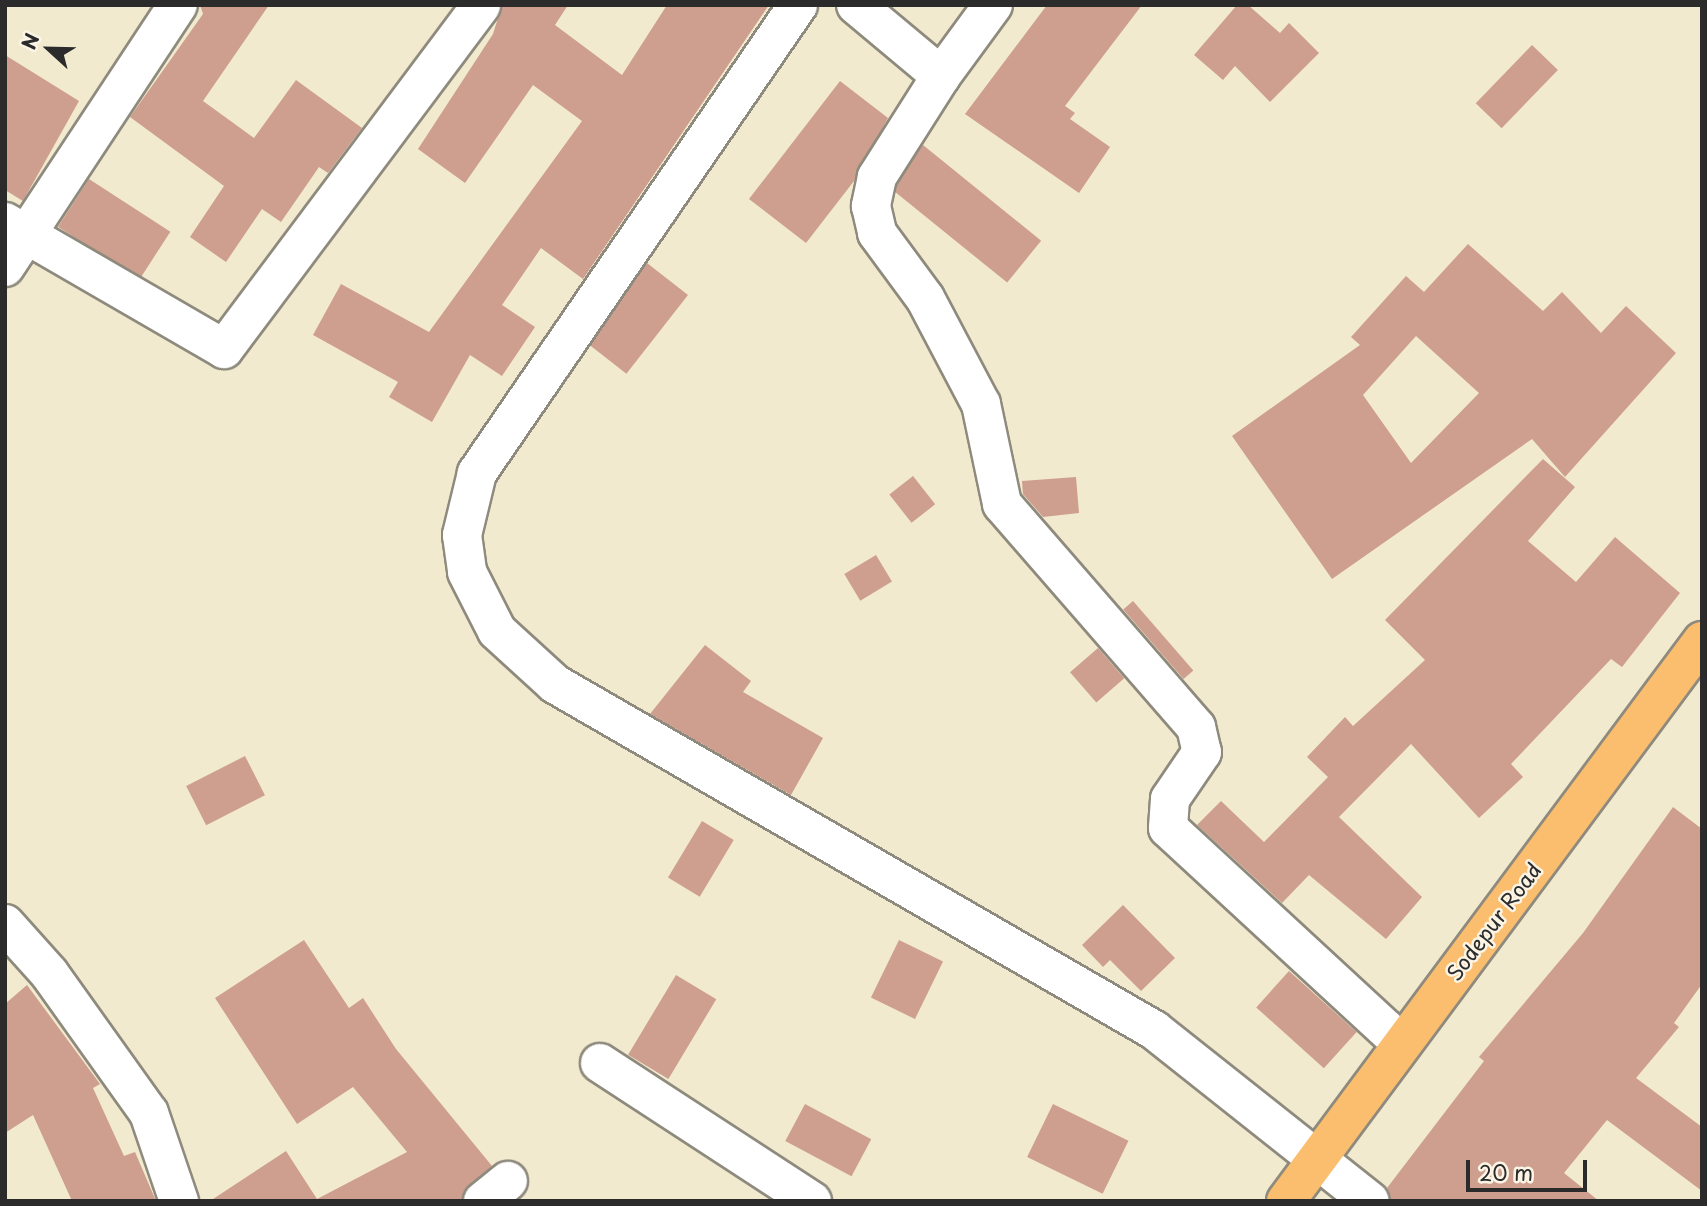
<!DOCTYPE html>
<style>
body{margin:0}
#map{position:relative;width:1707px;height:1206px;overflow:hidden;background:#f1eacf;font-family:"Playpen Sans",sans-serif}
div>[style]{position:absolute}
.building>*{inset:0;background:#ce9e8e;transform-origin:0 0}
.roads{filter:drop-shadow(2px 0 #8e8a7d) drop-shadow(-2px 0 #8e8a7d) drop-shadow(0 2px #8e8a7d) drop-shadow(0 -2px #8e8a7d)}
.minor>*{height:38px;margin:-19px;padding:0 19px;transform-origin:19px;border-radius:19px;background:#fff}
.major>*{height:38px;margin:-19px;padding:0 19px;transform-origin:19px;border-radius:19px;background:#fbbd6e}
span{translate:-50% -50%;white-space:nowrap;text-align:center;line-height:1.15;-webkit-text-stroke:5px #fcf5e5;paint-order:stroke}
.street-label{font-size:21px;color:#2b2b2b}
.frame{position:absolute;inset:0;border:7px solid #2b2b2b;pointer-events:none}
.north{position:absolute;left:14px;top:14px;width:70px;height:70px;-webkit-text-stroke:5px #fcf5e5;paint-order:stroke;rotate:292deg;font-size:19px;font-weight:700;line-height:28px;text-align:center;color:#2b2b2b}
.north::after{content:'';display:block;margin:auto;width:24px;height:32px;background:#2b2b2b;clip-path:polygon(50% 0,100% 100%,50% 72%,0 100%)}
.scale{position:absolute;left:1466px;top:1160px;width:121px;height:32px;box-sizing:border-box;border:4px solid #2b2b2b;border-top:0;padding-left:9px;font-size:21px;line-height:24px;white-space:nowrap;color:#2b2b2b;-webkit-text-stroke:5px #fcf5e5;paint-order:stroke}
</style>
<div id="map">
<div class="building">
<i style="clip-path:polygon(200px 5px,269px 5px,203px 101px,254px 138px,296px 80px,362px 128px,328px 173px,319px 167px,281px 222px,262px 209px,226px 262px,190px 237px,224px 186px,130px 117px,203px 14px)"></i>
<i style="clip-path:polygon(502px 5px,568px 5px,555px 25px,622px 75px,667px 5px,769px 5px,583px 279px,541px 248px,502px 305px,535px 327px,502px 376px,470px 355px,432px 422px,389px 397px,398px 382px,313px 335px,341px 284px,429px 332px,582px 121px,533px 85px,465px 183px,418px 149px,493px 34px)"></i>
<i style="clip-path:polygon(1047px 5px,1142px 5px,1065px 106px,1075px 113px,1070px 119px,1110px 147px,1079px 193px,965px 114px)"></i>
<i style="clip-path:polygon(1237px 5px,1248px 5px,1280px 33px,1289px 23px,1319px 53px,1270px 102px,1235px 66px,1223px 80px,1194px 55px)"></i>
<i style="left:1532px;top:45px;width:36px;height:81px;rotate:44deg"></i>
<i style="clip-path:polygon(5px 55px,79px 101px,23px 201px,5px 190px)"></i>
<i style="clip-path:polygon(840px 81px,888px 118px,854px 181px,806px 243px,749px 199px)"></i>
<i style="left:923px;top:145px;width:152px;height:54px;rotate:39deg"></i>
<i style="left:89px;top:179px;width:97px;height:57px;rotate:33deg"></i>
<i style="clip-path:polygon(evenodd,1468px 244px,1543px 311px,1562px 292px,1601px 333px,1626px 306px,1676px 353px,1565px 477px,1532px 439px,1332px 579px,1232px 436px,1360px 345px,1351px 337px,1406px 276px,1424px 292px,1468px 244px,1416px 336px,1479px 393px,1411px 463px,1363px 395px,1416px 336px)"></i>
<i style="left:647px;top:263px;width:52px;height:100px;rotate:38deg"></i>
<i style="clip-path:polygon(1543px 459px,1575px 487px,1528px 541px,1576px 582px,1615px 537px,1680px 593px,1622px 667px,1611px 659px,1511px 764px,1523px 777px,1479px 818px,1411px 744px,1339px 817px,1422px 897px,1386px 939px,1309px 875px,1282px 903px,1197px 825px,1221px 801px,1264px 842px,1328px 777px,1307px 757px,1345px 717px,1353px 726px,1425px 660px,1385px 620px)"></i>
<i style="left:913px;top:476px;width:36px;height:30px;rotate:52deg"></i>
<i style="clip-path:polygon(1076px 477px,1079px 513px,1043px 517px,1023px 494px,1022px 481px)"></i>
<i style="left:876px;top:555px;width:31px;height:37px;rotate:59deg"></i>
<i style="left:1133px;top:601px;width:92px;height:13px;rotate:49deg"></i>
<i style="clip-path:polygon(705px 645px,751px 681px,743px 692px,823px 738px,791px 795px,650px 714px)"></i>
<i style="left:1098px;top:648px;width:40px;height:37px;rotate:49deg"></i>
<i style="left:245px;top:756px;width:44px;height:66px;rotate:63deg"></i>
<i style="clip-path:polygon(1673px 807px,1702px 829px,1702px 984px,1674px 1023px,1679px 1027px,1636px 1078px,1702px 1127px,1702px 1191px,1607px 1120px,1564px 1173px,1599px 1201px,1391px 1201px,1387px 1188px,1484px 1061px,1479px 1057px,1583px 933px)"></i>
<i style="left:702px;top:821px;width:37px;height:66px;rotate:31deg"></i>
<i style="clip-path:polygon(1123px 905px,1175px 958px,1141px 991px,1110px 960px,1103px 967px,1082px 945px)"></i>
<i style="clip-path:polygon(304px 940px,349px 1008px,363px 998px,396px 1049px,492px 1166px,460px 1201px,210px 1201px,286px 1151px,317px 1199px,407px 1152px,353px 1087px,297px 1124px,215px 998px)"></i>
<i style="left:899px;top:940px;width:49px;height:64px;rotate:26deg"></i>
<i style="left:1289px;top:971px;width:91px;height:49px;rotate:42deg"></i>
<i style="left:676px;top:975px;width:47px;height:93px;rotate:31deg"></i>
<i style="clip-path:polygon(27px 985px,100px 1084px,93px 1088px,124px 1156px,135px 1152px,156px 1201px,72px 1201px,33px 1115px,5px 1133px,5px 1004px)"></i>
<i style="left:805px;top:1104px;width:75px;height:42px;rotate:28deg"></i>
<i style="left:1053px;top:1104px;width:84px;height:59px;rotate:26deg"></i>
</div>
<div class="roads">
<div class="minor">
<i style="left:798px;top:5px;width:568px;rotate:124.45deg"></i>
<i style="left:477px;top:473px;width:64px;rotate:103.6deg"></i>
<i style="left:462px;top:535px;width:37px;rotate:82deg"></i>
<i style="left:467px;top:572px;width:66px;rotate:63deg"></i>
<i style="left:497px;top:631px;width:79px;rotate:42.4deg"></i>
<i style="left:555px;top:684px;width:692px;rotate:30.01deg"></i>
<i style="left:1154px;top:1030px;width:275px;rotate:38.4deg"></i>
<i style="left:856px;top:5px;width:111px;rotate:39.9deg"></i>
<i style="left:941px;top:76px;width:88px;rotate:-53.8deg"></i>
<i style="left:941px;top:76px;width:120px;rotate:122.4deg"></i>
<i style="left:877px;top:177px;width:30px;rotate:102deg"></i>
<i style="left:871px;top:206px;width:28px;rotate:77deg"></i>
<i style="left:877px;top:233px;width:81px;rotate:53.6deg"></i>
<i style="left:925px;top:298px;width:120px;rotate:62.2deg"></i>
<i style="left:981px;top:404px;width:102px;rotate:78.1deg"></i>
<i style="left:1002px;top:504px;width:296px;rotate:49deg"></i>
<i style="left:1196px;top:727px;width:26px;rotate:77deg"></i>
<i style="left:1202px;top:752px;width:57px;rotate:124.2deg"></i>
<i style="left:1170px;top:799px;width:29px;rotate:94deg"></i>
<i style="left:1168px;top:828px;width:317px;rotate:42.7deg"></i>
<i style="left:5px;top:222px;width:253px;rotate:30.1deg"></i>
<i style="left:224px;top:349px;width:429px;rotate:-53.2deg"></i>
<i style="left:5px;top:267px;width:314px;rotate:-56.6deg"></i>
<i style="left:5px;top:924px;width:66px;rotate:48.1deg"></i>
<i style="left:49px;top:973px;width:172px;rotate:54.5deg"></i>
<i style="left:149px;top:1113px;width:93px;rotate:71.2deg"></i>
<i style="left:600px;top:1063px;width:253px;rotate:33.1deg"></i>
<i style="left:483px;top:1201px;width:32px;rotate:-39deg"></i>
</div>
<div class="major">
<i style="left:1286px;top:1201px;width:698px;rotate:-53.39deg"></i>
</div>
</div>
<div class="street-label">
<span style="left:1493px;top:921px;rotate:-53deg">Sodepur Road</span>
</div>
<div class="frame"></div>
<div class="north">N</div>
<div class="scale">20 m</div>
</div>
